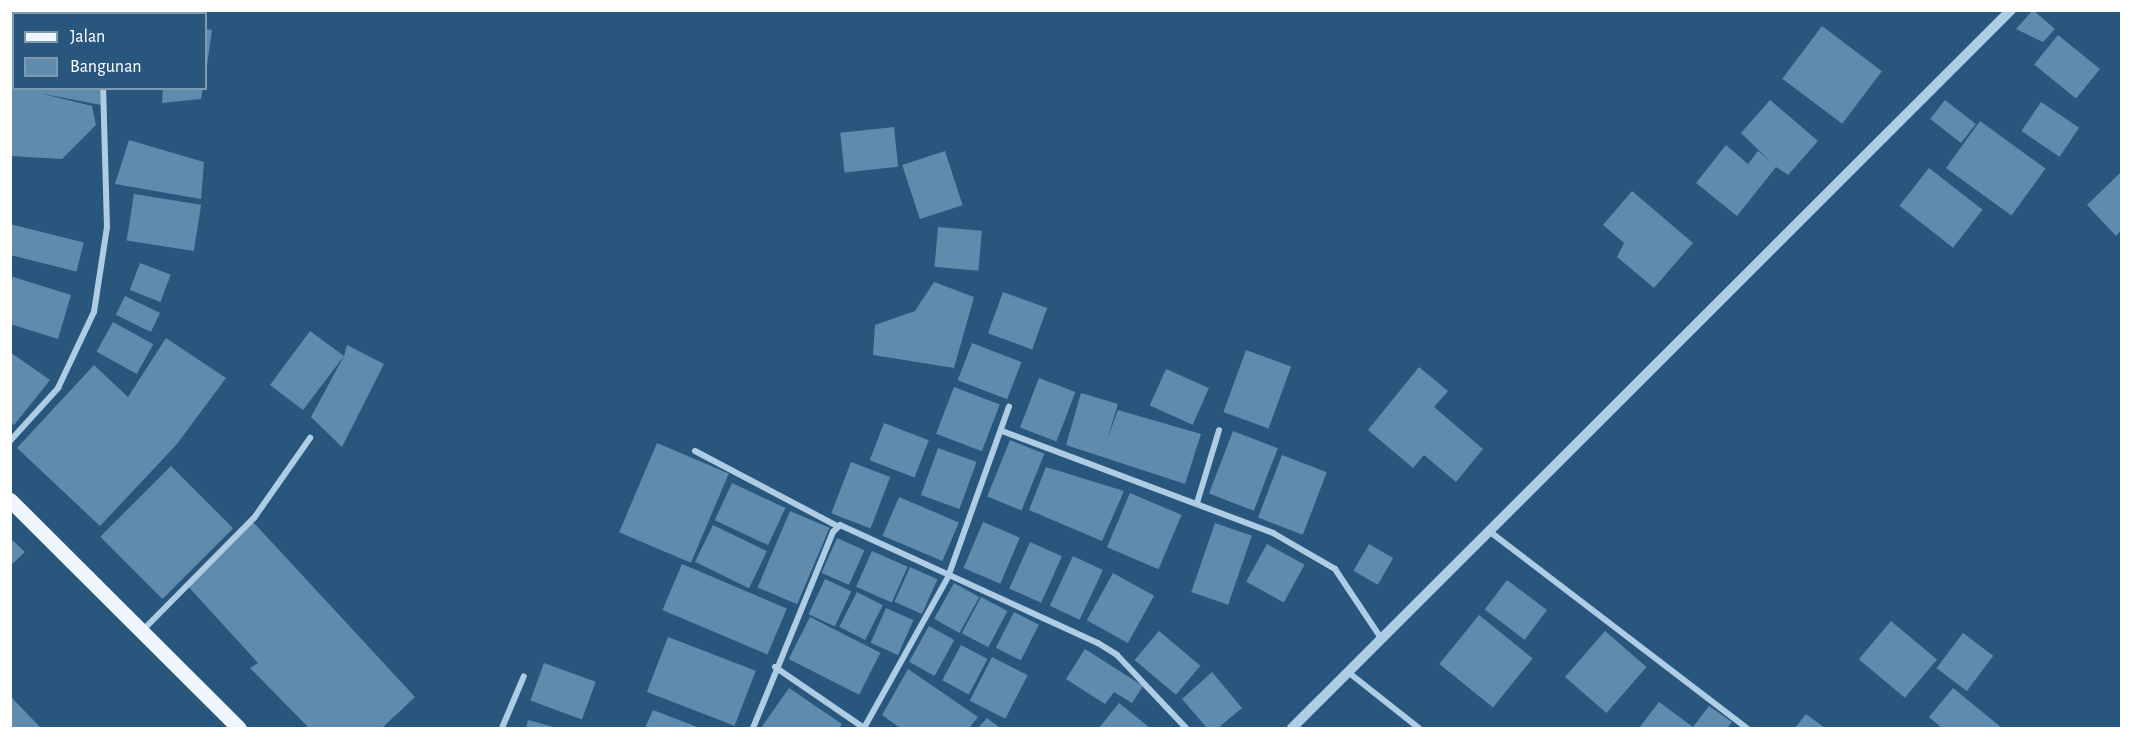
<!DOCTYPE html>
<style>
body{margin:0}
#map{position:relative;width:2132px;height:739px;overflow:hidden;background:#28567d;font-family:"Alegreya Sans",sans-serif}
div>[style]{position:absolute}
.building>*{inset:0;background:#618bad;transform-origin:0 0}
.minor>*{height:6px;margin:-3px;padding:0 3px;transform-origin:3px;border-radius:3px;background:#aecce4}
.tertiary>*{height:10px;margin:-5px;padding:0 5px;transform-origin:5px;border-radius:5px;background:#aecce4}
.primary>*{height:15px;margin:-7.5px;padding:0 7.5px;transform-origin:7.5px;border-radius:7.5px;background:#eef5fd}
span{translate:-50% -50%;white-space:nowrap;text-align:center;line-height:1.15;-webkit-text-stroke:4.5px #28567d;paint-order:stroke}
.frame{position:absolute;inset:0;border:12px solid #fff;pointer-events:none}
.legend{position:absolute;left:12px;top:12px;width:195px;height:78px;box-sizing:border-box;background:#28567d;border:2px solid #7e9ab1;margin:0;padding:8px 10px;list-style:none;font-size:18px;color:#fff}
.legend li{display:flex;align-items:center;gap:12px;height:30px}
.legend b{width:30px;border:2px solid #7e9ab1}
</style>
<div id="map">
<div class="building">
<i style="clip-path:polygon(2033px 10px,2055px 29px,2043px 42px,2016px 29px)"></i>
<i style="left:1822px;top:26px;width:75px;height:66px;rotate:37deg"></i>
<i style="clip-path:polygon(206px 29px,212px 30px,207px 65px,206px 65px)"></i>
<i style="left:2058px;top:35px;width:54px;height:38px;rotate:39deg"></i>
<i style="clip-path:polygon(12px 83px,14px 88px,100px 88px,101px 105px,39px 93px,92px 106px,96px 125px,62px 159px,10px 156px)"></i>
<i style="clip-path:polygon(163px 88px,203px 88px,201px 99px,162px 103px)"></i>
<i style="clip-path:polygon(1770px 100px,1818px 141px,1788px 175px,1776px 167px,1737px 216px,1696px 183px,1726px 145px,1748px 164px,1758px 151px,1771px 162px,1741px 133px)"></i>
<i style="left:1945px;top:100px;width:39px;height:24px;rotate:38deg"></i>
<i style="left:2041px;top:102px;width:46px;height:35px;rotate:34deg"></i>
<i style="left:1980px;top:121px;width:81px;height:58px;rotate:36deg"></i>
<i style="left:894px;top:127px;width:40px;height:54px;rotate:84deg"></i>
<i style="clip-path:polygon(129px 140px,204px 162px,201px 199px,115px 184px)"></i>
<i style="left:945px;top:151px;width:57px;height:45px;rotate:72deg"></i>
<i style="left:1929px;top:168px;width:68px;height:48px;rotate:38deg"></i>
<i style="clip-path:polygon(2121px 172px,2121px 230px,2116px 236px,2087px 205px)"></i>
<i style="clip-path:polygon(1632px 191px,1693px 243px,1654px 288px,1617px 257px,1624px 243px,1603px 225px)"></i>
<i style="left:134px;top:194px;width:68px;height:47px;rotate:9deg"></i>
<i style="left:10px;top:224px;width:76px;height:30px;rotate:14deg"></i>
<i style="left:938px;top:227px;width:44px;height:40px;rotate:5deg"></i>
<i style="left:140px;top:263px;width:33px;height:29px;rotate:21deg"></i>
<i style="clip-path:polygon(10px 276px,71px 295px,58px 339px,10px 324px)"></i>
<i style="clip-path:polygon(934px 282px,974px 297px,954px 368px,873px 355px,875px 325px,915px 311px)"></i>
<i style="left:1003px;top:292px;width:47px;height:44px;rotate:20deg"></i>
<i style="left:125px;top:296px;width:39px;height:21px;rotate:26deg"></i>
<i style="left:113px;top:322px;width:46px;height:34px;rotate:29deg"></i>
<i style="clip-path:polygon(310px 331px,344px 356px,347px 345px,384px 364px,342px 447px,311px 417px,344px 356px,303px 410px,270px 385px)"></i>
<i style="clip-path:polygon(166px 338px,226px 378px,177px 444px,100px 526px,17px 448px,94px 365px,128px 397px)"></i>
<i style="left:972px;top:343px;width:53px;height:40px;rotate:21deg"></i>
<i style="left:1246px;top:350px;width:48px;height:66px;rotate:20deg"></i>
<i style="clip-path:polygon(10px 352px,50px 380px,14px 425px,10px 422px)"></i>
<i style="clip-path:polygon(1419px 367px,1448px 391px,1434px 407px,1483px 449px,1456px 482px,1424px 455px,1413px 468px,1368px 430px)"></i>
<i style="left:1166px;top:369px;width:47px;height:40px;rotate:24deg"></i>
<i style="left:1039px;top:378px;width:39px;height:53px;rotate:21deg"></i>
<i style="left:954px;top:387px;width:49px;height:50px;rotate:21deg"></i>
<i style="clip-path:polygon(1081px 393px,1118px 404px,1107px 440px,1118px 410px,1201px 434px,1185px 484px,1066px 445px)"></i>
<i style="left:884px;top:423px;width:48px;height:40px;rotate:21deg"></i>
<i style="left:1233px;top:431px;width:48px;height:67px;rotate:21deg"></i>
<i style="left:1010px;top:440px;width:37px;height:61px;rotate:22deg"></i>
<i style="left:657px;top:443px;width:78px;height:97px;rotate:23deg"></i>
<i style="left:938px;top:448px;width:41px;height:50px;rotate:20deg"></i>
<i style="left:1282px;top:455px;width:48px;height:67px;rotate:21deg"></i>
<i style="left:851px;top:462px;width:42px;height:55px;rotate:21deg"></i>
<i style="left:171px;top:466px;width:88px;height:100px;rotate:45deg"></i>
<i style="clip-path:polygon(1046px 467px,1124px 491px,1102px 541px,1029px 510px)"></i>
<i style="left:732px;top:483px;width:59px;height:41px;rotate:25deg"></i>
<i style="left:1130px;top:493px;width:56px;height:59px;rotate:23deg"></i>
<i style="left:899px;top:497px;width:65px;height:42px;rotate:23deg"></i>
<i style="left:790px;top:511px;width:43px;height:83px;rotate:23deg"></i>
<i style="clip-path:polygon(253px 522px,415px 697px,382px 728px,309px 728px,250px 668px,258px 663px,186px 584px)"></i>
<i style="left:983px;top:522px;width:40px;height:50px;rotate:23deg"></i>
<i style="left:1215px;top:523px;width:39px;height:73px;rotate:19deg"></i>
<i style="left:713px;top:525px;width:60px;height:41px;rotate:26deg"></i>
<i style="clip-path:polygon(10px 538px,25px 552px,10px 566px)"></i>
<i style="left:837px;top:538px;width:30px;height:38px;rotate:24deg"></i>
<i style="left:1030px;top:542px;width:35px;height:51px;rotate:24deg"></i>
<i style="left:1267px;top:544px;width:43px;height:43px;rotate:29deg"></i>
<i style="left:1369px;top:544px;width:28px;height:31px;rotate:30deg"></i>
<i style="left:872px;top:551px;width:39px;height:39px;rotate:24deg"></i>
<i style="left:1073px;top:556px;width:33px;height:55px;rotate:25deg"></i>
<i style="left:682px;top:564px;width:114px;height:50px;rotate:23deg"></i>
<i style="left:910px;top:567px;width:30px;height:38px;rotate:24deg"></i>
<i style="left:1113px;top:573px;width:47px;height:54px;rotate:29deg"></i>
<i style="left:825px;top:579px;width:29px;height:39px;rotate:25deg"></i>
<i style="left:1507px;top:580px;width:50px;height:37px;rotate:37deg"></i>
<i style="left:954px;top:583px;width:29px;height:41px;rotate:29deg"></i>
<i style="left:857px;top:592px;width:29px;height:39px;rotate:27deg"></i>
<i style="left:981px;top:597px;width:30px;height:41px;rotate:28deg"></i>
<i style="left:886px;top:608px;width:30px;height:38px;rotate:24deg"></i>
<i style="left:1014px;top:612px;width:28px;height:40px;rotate:27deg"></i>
<i style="left:1479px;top:615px;width:69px;height:63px;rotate:39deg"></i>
<i style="left:810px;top:617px;width:79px;height:47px;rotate:27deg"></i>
<i style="left:1891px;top:621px;width:60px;height:50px;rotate:40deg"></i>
<i style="left:929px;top:626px;width:29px;height:41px;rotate:29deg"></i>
<i style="left:1159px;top:631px;width:54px;height:38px;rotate:40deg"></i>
<i style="left:1605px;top:631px;width:55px;height:61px;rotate:41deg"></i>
<i style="left:1963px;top:633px;width:38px;height:44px;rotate:37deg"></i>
<i style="left:668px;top:637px;width:94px;height:59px;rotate:21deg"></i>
<i style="left:961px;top:645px;width:30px;height:40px;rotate:28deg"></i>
<i style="clip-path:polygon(1085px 649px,1143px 686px,1132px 703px,1114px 692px,1105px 704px,1066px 679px)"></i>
<i style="left:992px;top:657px;width:40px;height:49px;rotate:27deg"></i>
<i style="left:544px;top:663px;width:55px;height:40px;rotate:20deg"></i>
<i style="clip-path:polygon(908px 669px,978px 717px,969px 728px,900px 728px,882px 715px)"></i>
<i style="clip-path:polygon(1212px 672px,1242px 708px,1218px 728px,1207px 728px,1182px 699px)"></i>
<i style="clip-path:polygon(789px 688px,842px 724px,839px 728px,761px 728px)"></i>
<i style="clip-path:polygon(1953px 688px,2002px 728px,1942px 728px,1929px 717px)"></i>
<i style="clip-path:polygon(10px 696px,41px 728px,10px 728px)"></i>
<i style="clip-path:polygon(1659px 702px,1693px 727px,1709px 706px,1732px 722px,1727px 728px,1639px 728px)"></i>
<i style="clip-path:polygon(1119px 703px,1150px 728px,1099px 728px)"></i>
<i style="clip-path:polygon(653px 710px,700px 728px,645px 728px)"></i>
<i style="clip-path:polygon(1806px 714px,1825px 728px,1795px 728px)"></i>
<i style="clip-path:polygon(987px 718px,1000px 728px,978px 728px)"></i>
<i style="clip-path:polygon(528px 720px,558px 728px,526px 728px)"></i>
</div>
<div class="minor">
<i style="left:1002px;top:431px;width:290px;rotate:20.6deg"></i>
<i style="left:1273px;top:533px;width:72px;rotate:30.1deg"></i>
<i style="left:1335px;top:569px;width:83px;rotate:56.3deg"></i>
<i style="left:10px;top:441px;width:72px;rotate:-47.8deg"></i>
<i style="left:58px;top:388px;width:84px;rotate:-64.7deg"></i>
<i style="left:94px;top:312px;width:86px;rotate:-81.3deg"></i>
<i style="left:107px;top:227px;width:139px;rotate:-91.6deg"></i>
<i style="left:695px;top:451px;width:161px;rotate:27.8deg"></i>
<i style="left:1197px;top:503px;width:76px;rotate:-73.2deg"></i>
<i style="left:1489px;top:531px;width:325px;rotate:37.4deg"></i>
<i style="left:143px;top:630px;width:158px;rotate:-45.3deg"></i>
<i style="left:254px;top:518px;width:98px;rotate:-55deg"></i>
<i style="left:775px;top:667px;width:108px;rotate:34.4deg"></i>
<i style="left:1348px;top:672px;width:90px;rotate:38.3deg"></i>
<i style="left:502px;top:728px;width:56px;rotate:-67.1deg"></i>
<i style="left:753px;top:728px;width:212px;rotate:-67.8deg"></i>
<i style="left:833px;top:532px;width:10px;rotate:-45deg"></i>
<i style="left:840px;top:525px;width:284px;rotate:24.6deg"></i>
<i style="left:1098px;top:643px;width:22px;rotate:32deg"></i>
<i style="left:1117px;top:655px;width:100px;rotate:46.6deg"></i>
<i style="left:864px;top:728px;width:173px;rotate:-60.9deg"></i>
<i style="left:948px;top:577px;width:181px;rotate:-70.3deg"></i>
</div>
<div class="tertiary">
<i style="left:1292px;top:728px;width:1016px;rotate:-44.96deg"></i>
</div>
<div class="primary">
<i style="left:10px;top:500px;width:323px;rotate:44.9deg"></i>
</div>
<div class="frame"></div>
<ul class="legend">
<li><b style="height:8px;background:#eef5fd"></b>Jalan</li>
<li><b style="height:16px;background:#618bad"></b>Bangunan</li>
</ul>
</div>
